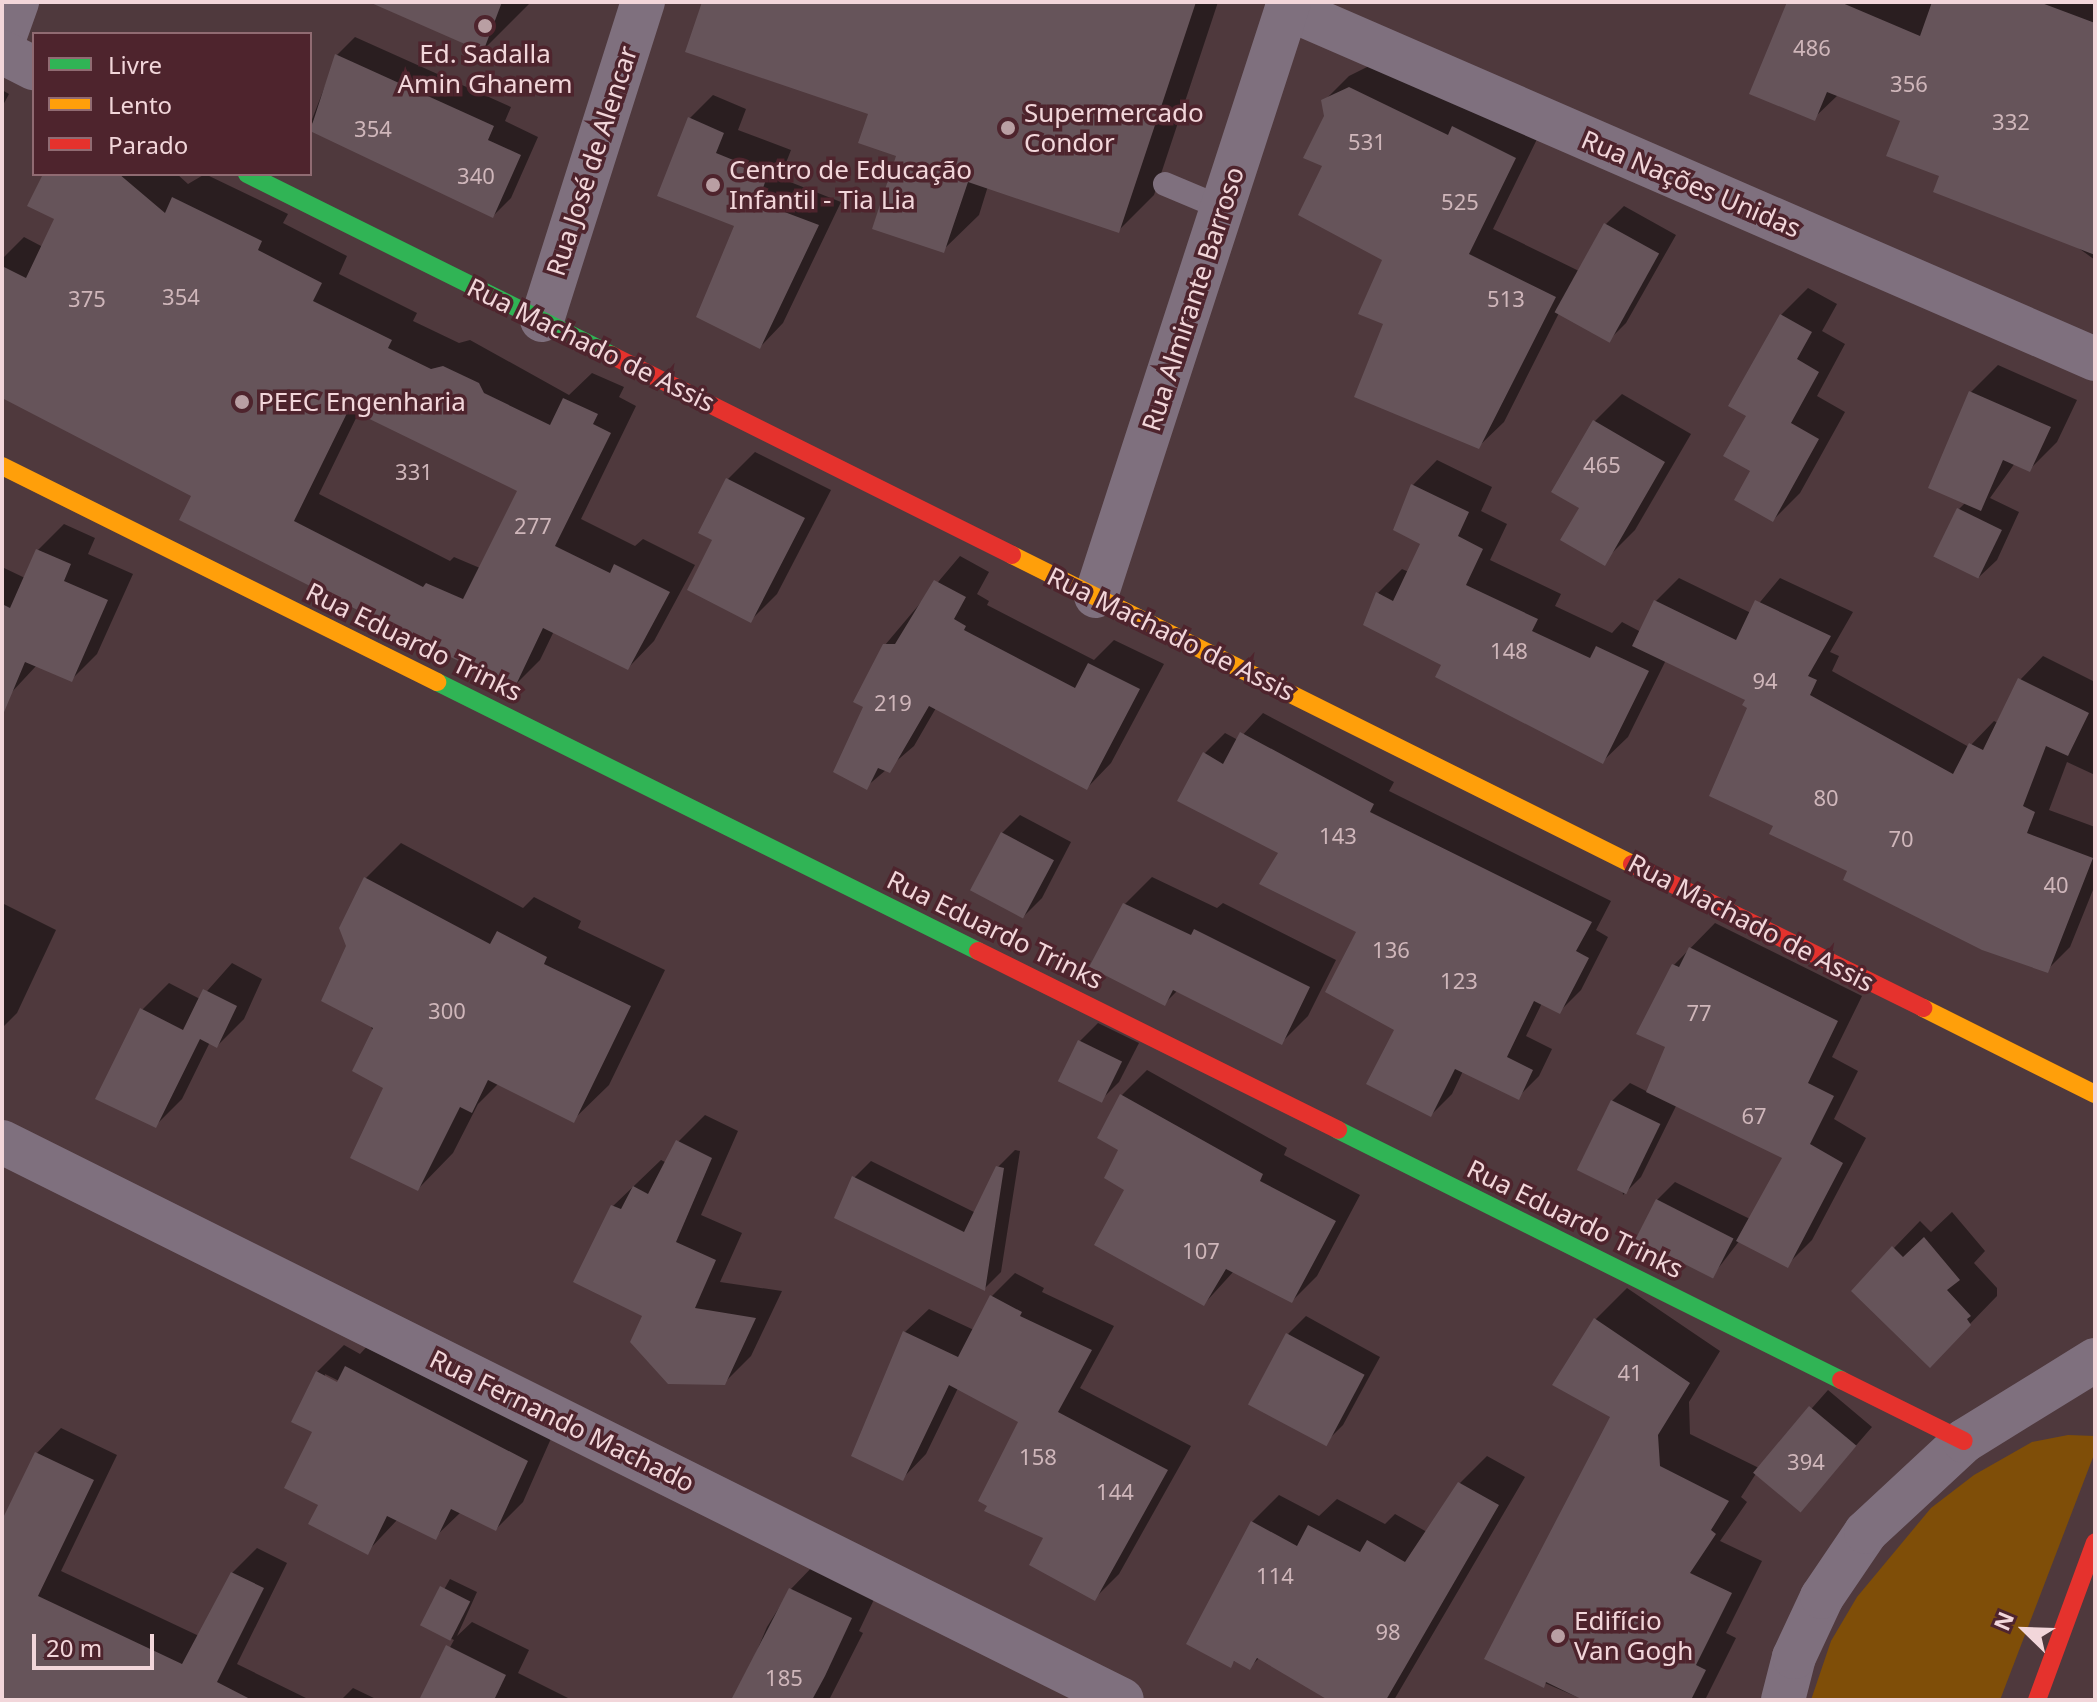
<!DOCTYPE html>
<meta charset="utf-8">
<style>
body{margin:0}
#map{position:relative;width:2097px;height:1702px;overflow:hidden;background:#4f393d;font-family:"Noto Sans",sans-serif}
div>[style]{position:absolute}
.green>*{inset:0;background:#7f4e08}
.shadow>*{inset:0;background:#0007}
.building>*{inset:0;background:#66545a;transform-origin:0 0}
.lane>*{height:24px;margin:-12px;padding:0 12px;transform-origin:12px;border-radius:12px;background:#7f707e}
.street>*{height:44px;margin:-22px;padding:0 22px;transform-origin:22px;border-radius:22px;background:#7f707e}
.fast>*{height:18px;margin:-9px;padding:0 9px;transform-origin:9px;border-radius:9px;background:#30b455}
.slow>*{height:18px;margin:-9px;padding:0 9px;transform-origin:9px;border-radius:9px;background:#ff9f0a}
.jam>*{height:18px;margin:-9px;padding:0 9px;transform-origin:9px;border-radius:9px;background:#e5322d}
.dots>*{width:22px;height:22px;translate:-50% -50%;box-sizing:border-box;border:4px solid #4e242d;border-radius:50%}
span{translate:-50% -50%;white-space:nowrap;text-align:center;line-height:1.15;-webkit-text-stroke:7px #4e242d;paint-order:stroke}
.number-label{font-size:22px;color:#cfb6ba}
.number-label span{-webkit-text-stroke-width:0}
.poi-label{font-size:26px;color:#f2d6da}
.left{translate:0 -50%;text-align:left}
.street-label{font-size:26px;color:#f2d6da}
.frame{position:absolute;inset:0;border:4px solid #f2d6da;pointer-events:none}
.legend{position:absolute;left:32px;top:32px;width:280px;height:144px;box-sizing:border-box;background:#4e242d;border:2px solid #906b72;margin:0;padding:10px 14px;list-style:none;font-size:24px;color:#f2d6da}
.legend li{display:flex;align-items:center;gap:16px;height:40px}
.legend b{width:40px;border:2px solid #906b72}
.north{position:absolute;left:1985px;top:1590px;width:80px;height:80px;-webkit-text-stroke:6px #4e242d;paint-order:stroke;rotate:293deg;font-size:22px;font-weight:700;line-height:32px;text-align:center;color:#f2d6da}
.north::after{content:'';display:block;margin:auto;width:28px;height:36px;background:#f2d6da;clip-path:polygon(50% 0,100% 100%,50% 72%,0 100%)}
.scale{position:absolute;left:32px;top:1634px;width:122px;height:36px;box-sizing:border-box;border:4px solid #f2d6da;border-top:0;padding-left:10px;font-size:24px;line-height:28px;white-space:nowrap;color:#f2d6da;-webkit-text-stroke:6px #4e242d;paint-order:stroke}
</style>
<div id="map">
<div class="green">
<i style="clip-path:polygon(2068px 1435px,2095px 1436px,2095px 1452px,2000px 1700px,1811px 1700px,1831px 1641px,1857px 1597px,1931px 1508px,1974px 1475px,2032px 1442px)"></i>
</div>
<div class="shadow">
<i style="clip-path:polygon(385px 2px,531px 2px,483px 50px)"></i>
<i style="clip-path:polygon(704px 2px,1218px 2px,1154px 195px,1119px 230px,988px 186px,979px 215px,943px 250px,899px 155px,870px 112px)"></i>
<i style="clip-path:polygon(1789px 2px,2095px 2px,2095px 260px,1902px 120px,1838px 95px,1814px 118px)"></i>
<i style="clip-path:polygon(355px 37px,511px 107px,505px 121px,538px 137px,511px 198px,493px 216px,311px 122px,337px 55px)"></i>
<i style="clip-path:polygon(1375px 63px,1540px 133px,1493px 229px,1579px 271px,1606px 224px,1624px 206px,1676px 235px,1626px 323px,1608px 341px,1559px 313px,1504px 422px,1478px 447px,1386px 323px,1384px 259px,1325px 165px,1324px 101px,1349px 76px)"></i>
<i style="clip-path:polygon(2px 90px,9px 94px,2px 107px)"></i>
<i style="clip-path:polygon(713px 95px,746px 109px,738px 130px,791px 150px,780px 178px,841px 202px,783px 323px,760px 347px,737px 225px,689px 119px)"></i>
<i style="clip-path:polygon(evenodd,45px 174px,177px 174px,188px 184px,205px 174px,288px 214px,283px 223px,347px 256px,339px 274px,417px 313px,413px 321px,459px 343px,470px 340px,569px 395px,592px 373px,624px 387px,619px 397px,636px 406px,581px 519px,635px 546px,643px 539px,695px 565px,654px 641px,628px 668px,554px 631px,540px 660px,513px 687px,194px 495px,2px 397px,2px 259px,24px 237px,43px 247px,56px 218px,45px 174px,359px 412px,520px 490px,480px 568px,454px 557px,450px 561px,319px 494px,359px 412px)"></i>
<i style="clip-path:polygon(1808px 288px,1837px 304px,1822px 331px,1845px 344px,1817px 396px,1845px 412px,1800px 493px,1773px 520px,1753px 470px,1781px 315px)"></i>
<i style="clip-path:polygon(1998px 365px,2077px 400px,2057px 442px,2030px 469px,2015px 463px,1990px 498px,2019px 512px,1997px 560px,1979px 577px,1959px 509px,1966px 502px,1971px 392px)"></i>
<i style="clip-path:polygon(1622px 394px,1691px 434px,1635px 530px,1607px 558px,1582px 508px,1595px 421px)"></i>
<i style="clip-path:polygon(755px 452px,831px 490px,777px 594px,750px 621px,728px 479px)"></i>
<i style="clip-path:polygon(1437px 460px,1492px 487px,1481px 511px,1507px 524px,1490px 560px,1561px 594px,1555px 606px,1612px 633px,1622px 622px,1641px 632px,1656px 601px,1679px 578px,1751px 613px,1780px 578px,1853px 612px,1830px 652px,1839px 656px,1832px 671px,1969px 747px,1994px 721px,1998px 723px,2020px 680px,2043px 656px,2095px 682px,2095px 775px,2067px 762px,2049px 810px,2095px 827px,2095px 885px,2070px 947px,2047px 970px,1850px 870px,1776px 825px,1748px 699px,1666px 660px,1628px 737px,1603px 761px,1444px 664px,1378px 593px,1402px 569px,1409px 572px,1422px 543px,1413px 485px)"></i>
<i style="clip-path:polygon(64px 524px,95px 538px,88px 554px,133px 574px,97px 654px,71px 680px,37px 665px,10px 694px,2px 690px,2px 567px,25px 578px,38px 550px)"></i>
<i style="clip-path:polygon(960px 556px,989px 572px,977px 594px,989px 601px,987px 605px,1094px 660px,1114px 640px,1164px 664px,1111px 763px,1087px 788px,936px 708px,914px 746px,866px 787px,865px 706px,885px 645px)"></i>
<i style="clip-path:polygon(1263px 713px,1394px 782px,1389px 791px,1611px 901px,1596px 930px,1608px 937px,1581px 990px,1560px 1011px,1542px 1003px,1526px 1036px,1552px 1049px,1539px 1076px,1518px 1097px,1463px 1071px,1452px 1094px,1431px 1115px,1359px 931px,1281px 853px,1204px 754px,1225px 733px,1238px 740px)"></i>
<i style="clip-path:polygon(1020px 815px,1071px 842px,1042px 898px,1024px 916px,1002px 833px)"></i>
<i style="clip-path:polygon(401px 843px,523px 908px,534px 897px,581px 921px,578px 928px,665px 970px,609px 1085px,573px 1120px,499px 1083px,478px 1104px,453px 1153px,418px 1189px,348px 946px,366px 878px)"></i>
<i style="clip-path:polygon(1152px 877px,1217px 908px,1223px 903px,1336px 960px,1308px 1016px,1281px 1043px,1178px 990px,1165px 1003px,1125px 904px)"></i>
<i style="clip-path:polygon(2px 903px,56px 930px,17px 1013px,2px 1028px)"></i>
<i style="clip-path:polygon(1715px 923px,1862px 996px,1832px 1057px,1858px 1071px,1834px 1119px,1866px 1138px,1812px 1240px,1787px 1265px,1740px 1240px,1713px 1275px,1657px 1200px,1675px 1182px,1750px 1219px,1785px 1157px,1677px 1104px,1641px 1177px,1623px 1195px,1612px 1101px,1630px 1083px,1648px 1092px,1668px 1046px,1674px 965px)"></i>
<i style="clip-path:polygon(232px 963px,262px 979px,244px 1019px,217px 1046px,210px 1042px,182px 1099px,155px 1126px,142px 1010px,169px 983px,200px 999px)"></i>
<i style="clip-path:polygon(1098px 1023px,1139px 1043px,1119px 1082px,1101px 1100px,1080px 1041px)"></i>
<i style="clip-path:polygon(1147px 1070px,1287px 1148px,1284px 1155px,1360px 1195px,1317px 1276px,1292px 1301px,1234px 1271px,1204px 1304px,1126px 1189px,1121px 1149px,1099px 1137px,1122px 1095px)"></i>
<i style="clip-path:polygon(705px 1115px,738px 1131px,701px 1215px,742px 1233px,720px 1282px,782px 1291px,751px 1356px,724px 1383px,645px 1315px,613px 1206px,661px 1160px,667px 1163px,678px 1142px)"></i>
<i style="clip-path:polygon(1015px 1150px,1020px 1151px,1001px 1272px,985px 1288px,854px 1178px,871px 1161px,976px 1213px,998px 1167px)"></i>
<i style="clip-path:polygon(1952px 1212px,1985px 1251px,1974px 1263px,1997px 1288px,1997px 1296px,1930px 1365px,1894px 1248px,1920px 1221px,1931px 1232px)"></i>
<i style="clip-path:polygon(1015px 1273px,1044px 1288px,1042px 1292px,1114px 1326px,1080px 1388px,1191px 1446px,1119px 1574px,1095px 1598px,1046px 1537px,1021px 1421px,958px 1388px,926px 1454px,903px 1478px,905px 1332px,929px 1309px,974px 1330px,991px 1297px)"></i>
<i style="clip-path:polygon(1627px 1288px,1720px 1351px,1689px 1402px,1690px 1434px,1759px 1468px,1828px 1390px,1872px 1427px,1800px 1510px,1757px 1472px,1741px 1497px,1747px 1502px,1720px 1541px,1762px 1561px,1726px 1633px,1736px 1638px,1705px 1700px,1584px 1700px,1487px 1658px,1613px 1416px,1596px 1319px)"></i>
<i style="clip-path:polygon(1306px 1316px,1380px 1357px,1343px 1425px,1325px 1443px,1288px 1334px)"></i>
<i style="clip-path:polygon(evenodd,373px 1340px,553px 1434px,523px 1502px,496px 1529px,461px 1512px,435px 1537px,398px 1519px,367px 1552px,320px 1504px,314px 1431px,317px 1372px,344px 1345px,360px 1354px,373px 1340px,325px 1374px,347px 1385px,345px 1389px,325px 1378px,325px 1374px)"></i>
<i style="clip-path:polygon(61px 1428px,117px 1455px,61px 1571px,199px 1636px,232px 1573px,257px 1548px,287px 1563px,237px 1664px,310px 1700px,2px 1700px,2px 1525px,37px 1453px)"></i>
<i style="clip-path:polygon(1487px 1456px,1525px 1477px,1394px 1700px,1333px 1700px,1260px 1657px,1250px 1667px,1236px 1660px,1230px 1665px,1252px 1522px,1279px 1495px,1319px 1516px,1337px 1499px,1385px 1524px,1395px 1514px,1427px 1532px,1460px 1483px)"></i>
<i style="clip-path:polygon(817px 1562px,878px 1591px,859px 1631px,863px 1633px,829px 1700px,736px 1700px,767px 1627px,790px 1590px)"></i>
<i style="clip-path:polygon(450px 1579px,477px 1592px,457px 1636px,472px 1622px,529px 1650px,518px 1673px,572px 1700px,421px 1700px,454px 1640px,424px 1625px)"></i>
<i style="clip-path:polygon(353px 1688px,378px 1700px,341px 1700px)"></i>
</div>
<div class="building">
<i style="clip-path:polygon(369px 2px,502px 2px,483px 52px)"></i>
<i style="clip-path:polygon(702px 2px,1196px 2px,1119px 233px,968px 182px,944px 253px,872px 229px,896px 156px,858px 143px,868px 114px,685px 52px)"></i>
<i style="clip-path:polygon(1787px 2px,1840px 2px,1920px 36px,1932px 2px,2039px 2px,2095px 23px,2095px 255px,1933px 192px,1939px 176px,1886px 156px,1900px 121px,1827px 92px,1815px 121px,1749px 94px)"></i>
<i style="clip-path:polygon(335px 54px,494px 126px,488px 140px,521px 155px,493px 218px,310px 131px)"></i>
<i style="clip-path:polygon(1349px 87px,1448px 135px,1452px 126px,1516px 158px,1469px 254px,1556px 297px,1479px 449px,1354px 397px,1383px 324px,1358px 314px,1382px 260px,1298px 215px,1322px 166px,1303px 158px,1324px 116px,1321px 100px)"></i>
<i style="clip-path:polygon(688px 117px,724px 133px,716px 153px,768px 174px,758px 202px,819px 225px,760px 349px,696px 317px,734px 226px,657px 196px)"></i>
<i style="clip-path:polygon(evenodd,43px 174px,119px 174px,165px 213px,172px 197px,262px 241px,258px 250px,322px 283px,313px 301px,392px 340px,388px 348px,431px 369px,443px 366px,479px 383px,484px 393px,550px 425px,563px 398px,598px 414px,593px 424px,611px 433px,555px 546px,610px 573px,614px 564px,670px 592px,628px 670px,543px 628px,514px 689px,179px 520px,191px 496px,2px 398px,2px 266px,26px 278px,54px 219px,27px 206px,43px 174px,349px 409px,517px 491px,463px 599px,426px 583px,423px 587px,294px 521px,349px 409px)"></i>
<i style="left:1604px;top:223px;width:63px;height:102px;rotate:29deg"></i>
<i style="clip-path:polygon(1780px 314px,1812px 332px,1797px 359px,1819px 372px,1791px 423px,1819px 439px,1773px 522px,1734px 500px,1750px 471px,1723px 456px,1746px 416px,1728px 406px)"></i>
<i style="clip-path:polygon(1969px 391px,2051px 427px,2030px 472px,2003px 460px,1981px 511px,1928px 488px)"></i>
<i style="clip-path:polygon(1593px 420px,1665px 462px,1605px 566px,1560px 540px,1579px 508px,1551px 492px)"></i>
<i style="clip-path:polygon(726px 478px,805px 518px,751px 623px,687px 590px,712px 540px,698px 533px)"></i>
<i style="clip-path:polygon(1411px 484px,1469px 512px,1458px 536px,1483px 549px,1466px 585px,1538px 619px,1532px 631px,1590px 658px,1596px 646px,1649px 671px,1603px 764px,1435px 677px,1441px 665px,1363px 625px,1376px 592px,1393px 601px,1420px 544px,1393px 530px)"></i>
<i style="left:1957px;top:508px;width:50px;height:54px;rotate:26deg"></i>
<i style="clip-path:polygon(36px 549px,71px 564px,64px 581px,108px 600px,72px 682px,25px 662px,2px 717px,2px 604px,10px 608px)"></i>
<i style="clip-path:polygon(934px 580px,966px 597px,954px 619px,966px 626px,964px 630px,1075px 688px,1088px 663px,1140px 689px,1087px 790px,929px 706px,890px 773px,878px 768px,867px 790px,833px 772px,863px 707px,853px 702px,883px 644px,895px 644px)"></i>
<i style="clip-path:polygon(1654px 600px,1736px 640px,1755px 600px,1831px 636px,1808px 676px,1817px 680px,1810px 695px,1953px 774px,1969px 743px,1983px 750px,2018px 678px,2089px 713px,2068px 756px,2046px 746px,2023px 806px,2035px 812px,2027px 833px,2093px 858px,2048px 973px,1982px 950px,1843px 880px,1847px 871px,1769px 834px,1773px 826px,1709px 796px,1747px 708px,1742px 705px,1745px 700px,1632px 646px)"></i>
<i style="clip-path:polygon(1240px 732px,1374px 804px,1370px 812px,1592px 922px,1576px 951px,1589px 958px,1560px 1014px,1534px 1001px,1507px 1057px,1533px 1070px,1519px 1100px,1455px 1069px,1431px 1117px,1366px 1084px,1394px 1030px,1325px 992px,1356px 932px,1259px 884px,1278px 853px,1177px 801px,1203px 752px,1223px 764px)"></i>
<i style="left:1001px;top:832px;width:60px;height:66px;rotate:28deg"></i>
<i style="clip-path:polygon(364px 877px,490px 944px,497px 931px,547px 957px,544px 964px,631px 1006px,574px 1123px,488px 1080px,472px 1113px,460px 1107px,418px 1191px,350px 1158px,383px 1088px,352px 1071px,373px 1028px,321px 1001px,346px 946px,339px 928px)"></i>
<i style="clip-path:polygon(1123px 903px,1191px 935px,1194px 929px,1310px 987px,1282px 1045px,1173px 990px,1165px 1006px,1089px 967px)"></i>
<i style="clip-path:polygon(1689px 947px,1838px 1021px,1808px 1083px,1834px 1096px,1810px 1144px,1843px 1163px,1788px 1268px,1736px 1241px,1782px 1158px,1646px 1092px,1665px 1047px,1636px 1034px,1672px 964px,1679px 967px)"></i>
<i style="clip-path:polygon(203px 989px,237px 1006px,217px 1048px,200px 1039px,156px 1128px,95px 1099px,140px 1008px,183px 1030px)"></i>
<i style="left:1078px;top:1040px;width:49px;height:46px;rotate:26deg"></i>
<i style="clip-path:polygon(1120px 1094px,1263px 1174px,1260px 1181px,1336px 1221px,1292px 1303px,1226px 1269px,1204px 1306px,1094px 1245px,1124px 1190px,1104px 1178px,1118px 1150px,1097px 1138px)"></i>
<i style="left:1611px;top:1100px;width:55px;height:78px;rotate:26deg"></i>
<i style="clip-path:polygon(676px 1140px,712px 1158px,676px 1242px,716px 1260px,695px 1308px,756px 1318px,725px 1385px,668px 1384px,630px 1342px,642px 1316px,573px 1282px,611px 1205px,621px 1209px,633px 1186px,648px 1194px)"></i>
<i style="clip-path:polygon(996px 1166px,1004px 1168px,985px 1291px,834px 1218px,852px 1176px,964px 1232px)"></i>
<i style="left:1656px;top:1199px;width:87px;height:45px;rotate:27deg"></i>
<i style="clip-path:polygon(1924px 1237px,1960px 1280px,1947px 1290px,1971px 1316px,1967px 1319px,1971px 1325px,1930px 1368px,1851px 1291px,1892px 1246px,1903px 1257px)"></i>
<i style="clip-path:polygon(990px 1295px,1022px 1312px,1020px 1316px,1092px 1350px,1058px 1412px,1168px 1470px,1095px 1601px,1029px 1565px,1043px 1538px,984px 1511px,987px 1506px,978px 1501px,1018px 1422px,949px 1385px,903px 1481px,851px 1456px,903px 1331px,958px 1357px)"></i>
<i style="clip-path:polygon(1594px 1318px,1690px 1383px,1658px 1435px,1660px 1466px,1729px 1501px,1711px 1530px,1716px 1534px,1690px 1573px,1732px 1593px,1696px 1665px,1706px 1670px,1691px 1700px,1583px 1700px,1546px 1682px,1544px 1688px,1484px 1659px,1610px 1417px,1552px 1385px)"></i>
<i style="left:1286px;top:1333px;width:89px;height:81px;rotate:28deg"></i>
<i style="clip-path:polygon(345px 1366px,528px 1461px,496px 1531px,451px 1509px,436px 1540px,387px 1516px,368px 1555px,308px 1524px,318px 1505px,284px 1488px,312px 1432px,291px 1422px,316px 1371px,337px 1382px)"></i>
<i style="left:1809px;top:1406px;width:62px;height:87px;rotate:40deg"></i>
<i style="clip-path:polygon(35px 1452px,94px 1480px,38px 1596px,182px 1664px,231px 1572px,264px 1588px,217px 1682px,252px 1700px,2px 1700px,2px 1520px)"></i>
<i style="clip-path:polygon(1458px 1482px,1499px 1505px,1386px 1700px,1328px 1700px,1257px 1658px,1250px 1670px,1234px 1661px,1231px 1668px,1186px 1644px,1251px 1521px,1297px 1546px,1308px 1525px,1360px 1552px,1367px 1540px,1405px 1562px)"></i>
<i style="left:440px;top:1586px;width:34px;height:44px;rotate:27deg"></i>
<i style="clip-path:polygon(789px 1588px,852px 1618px,825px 1676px,812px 1700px,731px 1700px)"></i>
<i style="clip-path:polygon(446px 1645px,506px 1675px,494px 1700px,419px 1700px)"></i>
</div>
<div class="lane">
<i style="left:1165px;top:184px;width:62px;rotate:22.8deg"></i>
</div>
<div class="street">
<i style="left:1287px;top:8px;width:881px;rotate:23.48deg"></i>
<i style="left:2px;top:44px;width:45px;rotate:-70.3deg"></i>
<i style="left:2px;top:52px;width:36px;rotate:27deg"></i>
<i style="left:542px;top:320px;width:334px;rotate:-72.4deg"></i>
<i style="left:1096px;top:596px;width:625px;rotate:-72deg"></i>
<i style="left:2px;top:1142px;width:1251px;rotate:26.48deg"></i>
<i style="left:1783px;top:1700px;width:44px;rotate:-75.7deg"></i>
<i style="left:1794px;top:1657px;width:66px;rotate:-65deg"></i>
<i style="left:1822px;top:1597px;width:78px;rotate:-55.9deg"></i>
<i style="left:1866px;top:1532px;width:134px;rotate:-42.9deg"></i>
<i style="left:1964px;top:1441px;width:154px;rotate:-31.7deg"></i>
</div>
<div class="fast">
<i style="left:247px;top:174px;width:407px;rotate:26.4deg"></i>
<i style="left:437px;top:682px;width:604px;rotate:26.44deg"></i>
<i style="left:1338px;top:1130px;width:562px;rotate:26.43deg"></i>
</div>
<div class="slow">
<i style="left:2px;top:466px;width:486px;rotate:26.4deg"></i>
<i style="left:1012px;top:555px;width:693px;rotate:26.49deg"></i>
<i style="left:1923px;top:1008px;width:192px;rotate:26.6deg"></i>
</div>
<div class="jam">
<i style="left:611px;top:355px;width:448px;rotate:26.5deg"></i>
<i style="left:1632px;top:864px;width:325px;rotate:26.3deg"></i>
<i style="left:978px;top:951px;width:402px;rotate:26.4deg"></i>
<i style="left:1841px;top:1380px;width:137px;rotate:26.4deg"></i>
<i style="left:2037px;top:1700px;width:168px;rotate:-69.8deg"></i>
</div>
<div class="dots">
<i style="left:485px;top:26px;background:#b99fa3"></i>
<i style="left:1008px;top:128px;background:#b99fa3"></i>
<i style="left:713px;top:185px;background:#b99fa3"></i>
<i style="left:242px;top:402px;background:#b99fa3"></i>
<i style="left:1558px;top:1636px;background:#b99fa3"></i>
</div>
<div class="number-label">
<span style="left:1812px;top:48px">486</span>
<span style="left:1909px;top:84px">356</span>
<span style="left:2011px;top:122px">332</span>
<span style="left:373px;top:129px">354</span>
<span style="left:1367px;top:142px">531</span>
<span style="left:476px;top:176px">340</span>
<span style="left:1460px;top:202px">525</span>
<span style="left:181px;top:297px">354</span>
<span style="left:87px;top:299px">375</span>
<span style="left:1506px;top:299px">513</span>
<span style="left:1602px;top:465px">465</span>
<span style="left:414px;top:472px">331</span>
<span style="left:533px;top:526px">277</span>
<span style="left:1509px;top:651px">148</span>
<span style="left:1765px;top:681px">94</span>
<span style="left:893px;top:703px">219</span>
<span style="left:1826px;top:798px">80</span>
<span style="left:1338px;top:836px">143</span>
<span style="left:1901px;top:839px">70</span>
<span style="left:2056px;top:885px">40</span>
<span style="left:1391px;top:950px">136</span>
<span style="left:1459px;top:981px">123</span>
<span style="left:447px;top:1011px">300</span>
<span style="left:1699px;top:1013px">77</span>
<span style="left:1754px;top:1116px">67</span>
<span style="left:1201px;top:1251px">107</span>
<span style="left:1630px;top:1373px">41</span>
<span style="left:1038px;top:1457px">158</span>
<span style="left:1806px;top:1462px">394</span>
<span style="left:1115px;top:1492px">144</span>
<span style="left:1275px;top:1576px">114</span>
<span style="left:1388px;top:1632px">98</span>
<span style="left:784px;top:1678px">185</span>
</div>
<div class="poi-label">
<span style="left:485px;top:69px">Ed. Sadalla<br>Amin Ghanem</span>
<span class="left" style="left:1024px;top:128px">Supermercado<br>Condor</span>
<span class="left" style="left:729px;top:185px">Centro de Educação<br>Infantil - Tia Lia</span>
<span class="left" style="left:258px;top:402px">PEEC Engenharia</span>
<span class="left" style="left:1574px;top:1636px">Edifício<br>Van Gogh</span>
</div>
<div class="street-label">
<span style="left:592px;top:161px;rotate:-72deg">Rua José de Alencar</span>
<span style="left:1691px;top:184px;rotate:23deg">Rua Nações Unidas</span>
<span style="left:1193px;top:299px;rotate:-72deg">Rua Almirante Barroso</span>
<span style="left:591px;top:345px;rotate:26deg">Rua Machado de Assis</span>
<span style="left:1171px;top:634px;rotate:26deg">Rua Machado de Assis</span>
<span style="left:414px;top:642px;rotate:26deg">Rua Eduardo Trinks</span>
<span style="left:1751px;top:923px;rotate:27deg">Rua Machado de Assis</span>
<span style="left:995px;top:930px;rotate:26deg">Rua Eduardo Trinks</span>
<span style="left:1575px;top:1219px;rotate:26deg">Rua Eduardo Trinks</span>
<span style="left:562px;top:1421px;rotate:26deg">Rua Fernando Machado</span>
</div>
<div class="frame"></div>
<ul class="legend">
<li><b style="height:10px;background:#30b455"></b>Livre</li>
<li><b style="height:10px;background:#ff9f0a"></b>Lento</li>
<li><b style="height:10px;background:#e5322d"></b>Parado</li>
</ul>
<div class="north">N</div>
<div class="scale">20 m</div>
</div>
